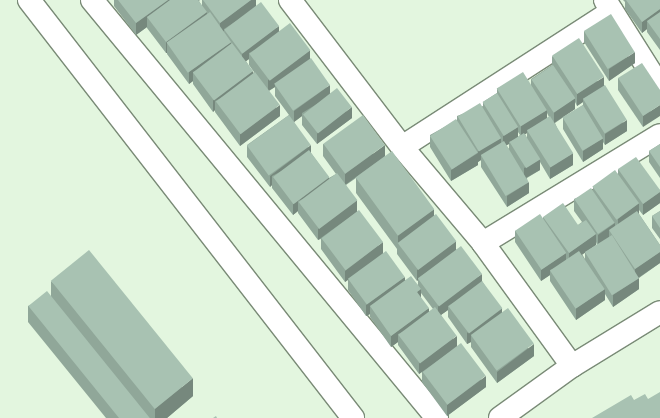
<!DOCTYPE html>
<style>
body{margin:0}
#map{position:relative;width:660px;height:418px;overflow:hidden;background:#e3f6df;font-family:Raleway,sans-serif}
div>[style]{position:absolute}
.roads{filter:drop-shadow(1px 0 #7a8b77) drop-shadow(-1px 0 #7a8b77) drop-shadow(0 1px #7a8b77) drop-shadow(0 -1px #7a8b77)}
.minor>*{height:22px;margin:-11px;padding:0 11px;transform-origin:11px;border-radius:11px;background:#fff}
.wall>*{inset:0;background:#90a799}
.shaded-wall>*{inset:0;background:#76887d}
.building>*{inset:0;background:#a8c2b2;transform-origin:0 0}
span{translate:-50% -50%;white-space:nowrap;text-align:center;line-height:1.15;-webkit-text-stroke:3px #fff;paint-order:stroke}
</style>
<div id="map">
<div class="roads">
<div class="minor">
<i style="left:29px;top:0;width:529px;rotate:52.22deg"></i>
<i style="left:92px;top:0;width:542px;rotate:50.47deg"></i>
<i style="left:290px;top:0;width:185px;rotate:52.7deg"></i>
<i style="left:402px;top:147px;width:126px;rotate:49.8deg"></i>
<i style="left:483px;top:243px;width:152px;rotate:54.1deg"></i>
<i style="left:605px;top:0;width:103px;rotate:57.7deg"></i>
<i style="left:402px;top:147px;width:250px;rotate:-32.9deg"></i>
<i style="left:483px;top:243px;width:207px;rotate:-31.4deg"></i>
<i style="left:500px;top:418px;width:89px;rotate:-35.8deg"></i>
<i style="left:572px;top:366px;width:103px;rotate:-31.5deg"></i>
</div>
</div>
<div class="wall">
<i style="clip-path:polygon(evenodd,114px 0,200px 0,199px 1px,202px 6px,202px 0,256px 0,256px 6px,279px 31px,310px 59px,330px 93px,352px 118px,317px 144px,302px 125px,302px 116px,294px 122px,311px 153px,329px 178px,336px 174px,323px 156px,323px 144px,385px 156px,434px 215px,456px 249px,482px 281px,502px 313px,534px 356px,497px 383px,471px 347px,471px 342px,467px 344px,448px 317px,448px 310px,441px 315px,457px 346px,486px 387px,447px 416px,422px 382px,422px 372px,419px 374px,398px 345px,398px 342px,391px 347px,370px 317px,370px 314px,366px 316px,348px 290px,348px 280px,345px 282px,321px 249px,321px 239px,318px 240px,298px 213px,298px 211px,293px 215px,272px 188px,272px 185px,270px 187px,247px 157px,247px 145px,289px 115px,275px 96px,275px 87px,269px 91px,280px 116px,240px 146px,215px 112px,215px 110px,213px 112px,193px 84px,193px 81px,189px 84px,167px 54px,167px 53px,166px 53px,147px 28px,147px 27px,136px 35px,114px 6px,114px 0,249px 59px,249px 65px,254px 72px,253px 73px,246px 61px,249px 59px,114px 0,356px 178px,356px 193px,397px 249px,397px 254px,417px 281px,418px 280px,418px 285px,405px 280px,383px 253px,357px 211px,346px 185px,356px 178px,114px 0,421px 293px,433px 309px,429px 312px,421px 298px,421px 293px)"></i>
<i style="clip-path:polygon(623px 0,660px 0,660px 50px,647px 32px,647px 29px,642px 33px,625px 9px,625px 2px)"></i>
<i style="clip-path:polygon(584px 31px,635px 63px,609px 81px,584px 42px)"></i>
<i style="clip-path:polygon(evenodd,552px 56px,604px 85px,627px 131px,605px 145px,603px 142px,603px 149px,583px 162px,563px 129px,563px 118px,583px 105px,583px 102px,577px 106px,575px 102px,575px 109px,555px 123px,573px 165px,550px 179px,540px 162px,540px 170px,527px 178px,529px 193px,507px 207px,481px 167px,481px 160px,478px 162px,478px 165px,451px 181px,430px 147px,430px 135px,457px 120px,457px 116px,483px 106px,483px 102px,497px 93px,497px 88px,531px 85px,531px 79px,552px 65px,552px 56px,547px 113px,549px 117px,547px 118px,547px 113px,552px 56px,518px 132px,520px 135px,518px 137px,518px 132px,552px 56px,527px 133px,527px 138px,525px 134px,527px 133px,552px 56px,509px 144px,509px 149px,506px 145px,509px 144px)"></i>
<i style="clip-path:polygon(618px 78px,660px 90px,643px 127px,618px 90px)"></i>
<i style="clip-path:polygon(660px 144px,660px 178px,649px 162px,649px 151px)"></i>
<i style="clip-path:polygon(evenodd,618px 169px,660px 190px,660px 203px,643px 215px,639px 210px,639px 214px,660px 245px,660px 263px,639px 278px,639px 289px,613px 307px,605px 294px,605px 300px,576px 320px,550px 281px,550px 275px,541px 281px,515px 242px,515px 231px,543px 219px,543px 217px,578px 225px,582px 222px,574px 211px,574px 199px,593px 191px,593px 187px,618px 175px,618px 169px,596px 242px,597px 245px,585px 253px,585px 259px,582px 254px,596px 245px,596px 242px)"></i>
<i style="clip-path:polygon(660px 211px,660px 239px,652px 228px,652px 216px)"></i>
<i style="clip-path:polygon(51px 281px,193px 396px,167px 418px,106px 418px,28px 322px,28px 306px,51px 296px)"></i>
</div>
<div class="shaded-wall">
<i style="clip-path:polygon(168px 0,178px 0,147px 17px,147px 27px,136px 35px,136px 23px)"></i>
<i style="clip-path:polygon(251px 0,256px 0,256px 8px,224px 29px,224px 31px,220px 34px,220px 23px)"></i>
<i style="clip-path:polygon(660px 9px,660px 20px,647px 21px,647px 29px,642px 33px,642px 22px)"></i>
<i style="clip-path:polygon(207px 12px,207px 23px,167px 43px,167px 53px,166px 53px,166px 42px)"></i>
<i style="clip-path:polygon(279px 26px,279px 37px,249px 53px,249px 59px,242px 64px,242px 53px)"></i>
<i style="clip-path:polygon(231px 42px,231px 53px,193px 72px,193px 81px,189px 84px,189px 72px)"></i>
<i style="clip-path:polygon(310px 50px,310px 61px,275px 85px,275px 87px,268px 91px,268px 80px)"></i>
<i style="clip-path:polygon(635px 52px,635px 63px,609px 81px,609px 69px)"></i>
<i style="clip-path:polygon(253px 71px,253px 82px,215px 101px,215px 110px,213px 112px,213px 100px)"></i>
<i style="clip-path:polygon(604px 77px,604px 88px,583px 99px,583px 102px,577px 106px,577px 94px)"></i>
<i style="clip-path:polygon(330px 85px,330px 96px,302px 113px,302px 116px,294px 122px,294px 111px)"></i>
<i style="clip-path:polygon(575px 98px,575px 109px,554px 123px,554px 112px)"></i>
<i style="clip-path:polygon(280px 105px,280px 116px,240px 146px,240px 134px)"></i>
<i style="clip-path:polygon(660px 105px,660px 116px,643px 127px,643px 116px)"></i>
<i style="clip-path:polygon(352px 107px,352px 118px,317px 144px,317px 133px)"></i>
<i style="clip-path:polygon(547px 110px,547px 121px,527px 130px,527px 133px,521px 137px,521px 125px)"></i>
<i style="clip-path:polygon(627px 120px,627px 131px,605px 145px,605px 134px)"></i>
<i style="clip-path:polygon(518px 127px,518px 138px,509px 142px,509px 144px,503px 147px,503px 136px)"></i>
<i style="clip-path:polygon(501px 138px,501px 149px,481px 155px,481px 160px,478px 162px,478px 151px)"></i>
<i style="clip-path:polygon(603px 138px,603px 149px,583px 162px,583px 151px)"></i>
<i style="clip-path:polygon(311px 145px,311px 156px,272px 176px,272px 185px,270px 187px,270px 176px)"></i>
<i style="clip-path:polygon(385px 145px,385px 156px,345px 185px,345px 174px)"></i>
<i style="clip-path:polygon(478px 153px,478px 165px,451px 181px,451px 170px)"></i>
<i style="clip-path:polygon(573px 153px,573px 165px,550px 179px,550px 167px)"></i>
<i style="clip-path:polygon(540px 159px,540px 170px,524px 179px,524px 168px)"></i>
<i style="clip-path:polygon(329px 177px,329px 188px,298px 201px,298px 211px,293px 215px,293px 204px)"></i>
<i style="clip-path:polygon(529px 182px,529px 193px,507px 207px,507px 196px)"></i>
<i style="clip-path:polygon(660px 192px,660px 203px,643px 215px,643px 204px)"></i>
<i style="clip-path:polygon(357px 200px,357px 212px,318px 240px,318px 229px)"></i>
<i style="clip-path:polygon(639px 203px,639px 214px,618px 230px,618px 219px)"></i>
<i style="clip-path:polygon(434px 209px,434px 224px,398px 244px,398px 235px)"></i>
<i style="clip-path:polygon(615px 223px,615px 234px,609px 230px,609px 238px,598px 246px,598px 235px)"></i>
<i style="clip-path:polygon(596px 234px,596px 245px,569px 264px,569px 253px)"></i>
<i style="clip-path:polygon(456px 241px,456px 252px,418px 278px,418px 280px,417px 281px,417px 270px)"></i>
<i style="clip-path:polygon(383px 242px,383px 254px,345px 282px,345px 271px)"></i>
<i style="clip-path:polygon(660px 252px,660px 263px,635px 280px,635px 269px)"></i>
<i style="clip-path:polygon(566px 253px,566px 264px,550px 270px,550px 275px,541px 281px,541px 270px)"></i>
<i style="clip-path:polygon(482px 274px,482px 285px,448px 306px,448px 310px,438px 317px,438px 305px)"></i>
<i style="clip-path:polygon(405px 277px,405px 288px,370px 306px,370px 314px,366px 316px,366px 305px)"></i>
<i style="clip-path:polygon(639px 278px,639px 289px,613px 307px,613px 295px)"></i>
<i style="clip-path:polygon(421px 289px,421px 301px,417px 292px)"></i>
<i style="clip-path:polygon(605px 289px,605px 300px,576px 320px,576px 308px)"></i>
<i style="clip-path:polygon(429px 308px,429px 320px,398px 334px,398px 342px,391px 347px,391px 336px)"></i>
<i style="clip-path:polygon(502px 308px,502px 319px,471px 336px,471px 342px,467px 344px,467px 333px)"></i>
<i style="clip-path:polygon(457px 336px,457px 347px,419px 374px,419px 363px)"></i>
<i style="clip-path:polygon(534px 344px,534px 356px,497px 383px,497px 372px)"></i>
<i style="clip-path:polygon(486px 376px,486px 387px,447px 416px,447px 405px)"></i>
<i style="clip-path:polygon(193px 378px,193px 396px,167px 418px,155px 418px,155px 409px)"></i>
</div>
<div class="building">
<i style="clip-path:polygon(118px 0,168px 0,136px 23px)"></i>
<i style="clip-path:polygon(170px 0,198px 0,207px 12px,166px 42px,147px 17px)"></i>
<i style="clip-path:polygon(203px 0,251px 0,220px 23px)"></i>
<i style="clip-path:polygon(626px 0,660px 0,660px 9px,642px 22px)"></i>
<i style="left:261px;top:2px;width:30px;height:46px;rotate:53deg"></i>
<i style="left:210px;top:12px;width:37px;height:53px;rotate:55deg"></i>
<i style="clip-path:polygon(660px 12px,660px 39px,647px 21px)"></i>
<i style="left:611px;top:14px;width:45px;height:32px;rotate:58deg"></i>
<i style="left:290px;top:23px;width:34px;height:51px;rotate:53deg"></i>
<i style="left:579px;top:38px;width:46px;height:32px;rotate:57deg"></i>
<i style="left:232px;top:43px;width:35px;height:49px;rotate:53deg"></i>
<i style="left:311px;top:58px;width:33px;height:45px;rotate:55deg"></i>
<i style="clip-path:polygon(642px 63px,660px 90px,660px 105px,643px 116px,618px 78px)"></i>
<i style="left:553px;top:65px;width:40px;height:26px;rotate:56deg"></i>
<i style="left:255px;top:72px;width:41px;height:49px;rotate:53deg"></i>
<i style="left:523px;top:72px;width:45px;height:31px;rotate:58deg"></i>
<i style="left:605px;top:85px;width:41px;height:26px;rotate:58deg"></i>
<i style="left:337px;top:88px;width:24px;height:43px;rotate:52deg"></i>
<i style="left:497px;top:93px;width:40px;height:17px;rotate:58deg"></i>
<i style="left:480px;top:103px;width:41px;height:26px;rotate:59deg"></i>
<i style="left:583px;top:105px;width:39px;height:24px;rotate:59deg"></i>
<i style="left:289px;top:115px;width:37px;height:52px;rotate:54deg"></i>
<i style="left:363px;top:115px;width:37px;height:49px;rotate:54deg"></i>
<i style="left:550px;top:116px;width:44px;height:27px;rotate:58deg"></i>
<i style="left:456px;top:119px;width:40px;height:31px;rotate:57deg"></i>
<i style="left:524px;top:133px;width:31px;height:17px;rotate:58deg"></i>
<i style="left:504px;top:141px;width:48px;height:27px;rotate:59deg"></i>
<i style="clip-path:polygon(660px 144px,660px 167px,649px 151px)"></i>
<i style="left:309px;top:150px;width:34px;height:45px;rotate:53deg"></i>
<i style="left:392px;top:151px;width:72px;height:45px;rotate:54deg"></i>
<i style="clip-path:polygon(636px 157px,660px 190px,660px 192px,643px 204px,618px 169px)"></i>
<i style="left:615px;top:170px;width:41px;height:28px;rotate:54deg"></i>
<i style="left:337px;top:173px;width:34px;height:48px;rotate:53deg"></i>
<i style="left:591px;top:188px;width:42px;height:20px;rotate:56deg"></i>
<i style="clip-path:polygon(563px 203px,578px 225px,586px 220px,596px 234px,569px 253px,543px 217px)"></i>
<i style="left:359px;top:210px;width:40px;height:47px;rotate:53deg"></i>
<i style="clip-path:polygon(637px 211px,660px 245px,660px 252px,635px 269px,609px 230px)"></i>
<i style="clip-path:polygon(660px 211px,660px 228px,652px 216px)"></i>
<i style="left:436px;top:214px;width:34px;height:48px;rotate:53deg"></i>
<i style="left:540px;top:214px;width:47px;height:30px;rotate:56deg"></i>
<i style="left:612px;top:235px;width:51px;height:32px;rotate:58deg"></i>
<i style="left:461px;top:246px;width:35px;height:54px;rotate:53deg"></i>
<i style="left:89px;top:250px;width:165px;height:49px;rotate:51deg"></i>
<i style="left:386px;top:251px;width:32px;height:47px;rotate:54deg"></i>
<i style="left:579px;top:251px;width:46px;height:35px;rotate:56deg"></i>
<i style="clip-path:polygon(411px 276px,421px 289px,417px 292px,429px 308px,391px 336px,370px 306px)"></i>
<i style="left:482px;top:281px;width:34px;height:42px;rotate:53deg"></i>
<i style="left:47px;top:291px;width:164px;height:24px;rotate:51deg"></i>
<i style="left:435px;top:307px;width:36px;height:46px;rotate:53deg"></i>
<i style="left:508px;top:308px;width:44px;height:46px;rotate:54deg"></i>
<i style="left:461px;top:343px;width:41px;height:48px;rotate:53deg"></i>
<i style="clip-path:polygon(660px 392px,660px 418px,592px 418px,631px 395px,634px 400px,645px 394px,648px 399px)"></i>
<i style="clip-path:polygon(216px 416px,217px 418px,213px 418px)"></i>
</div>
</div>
